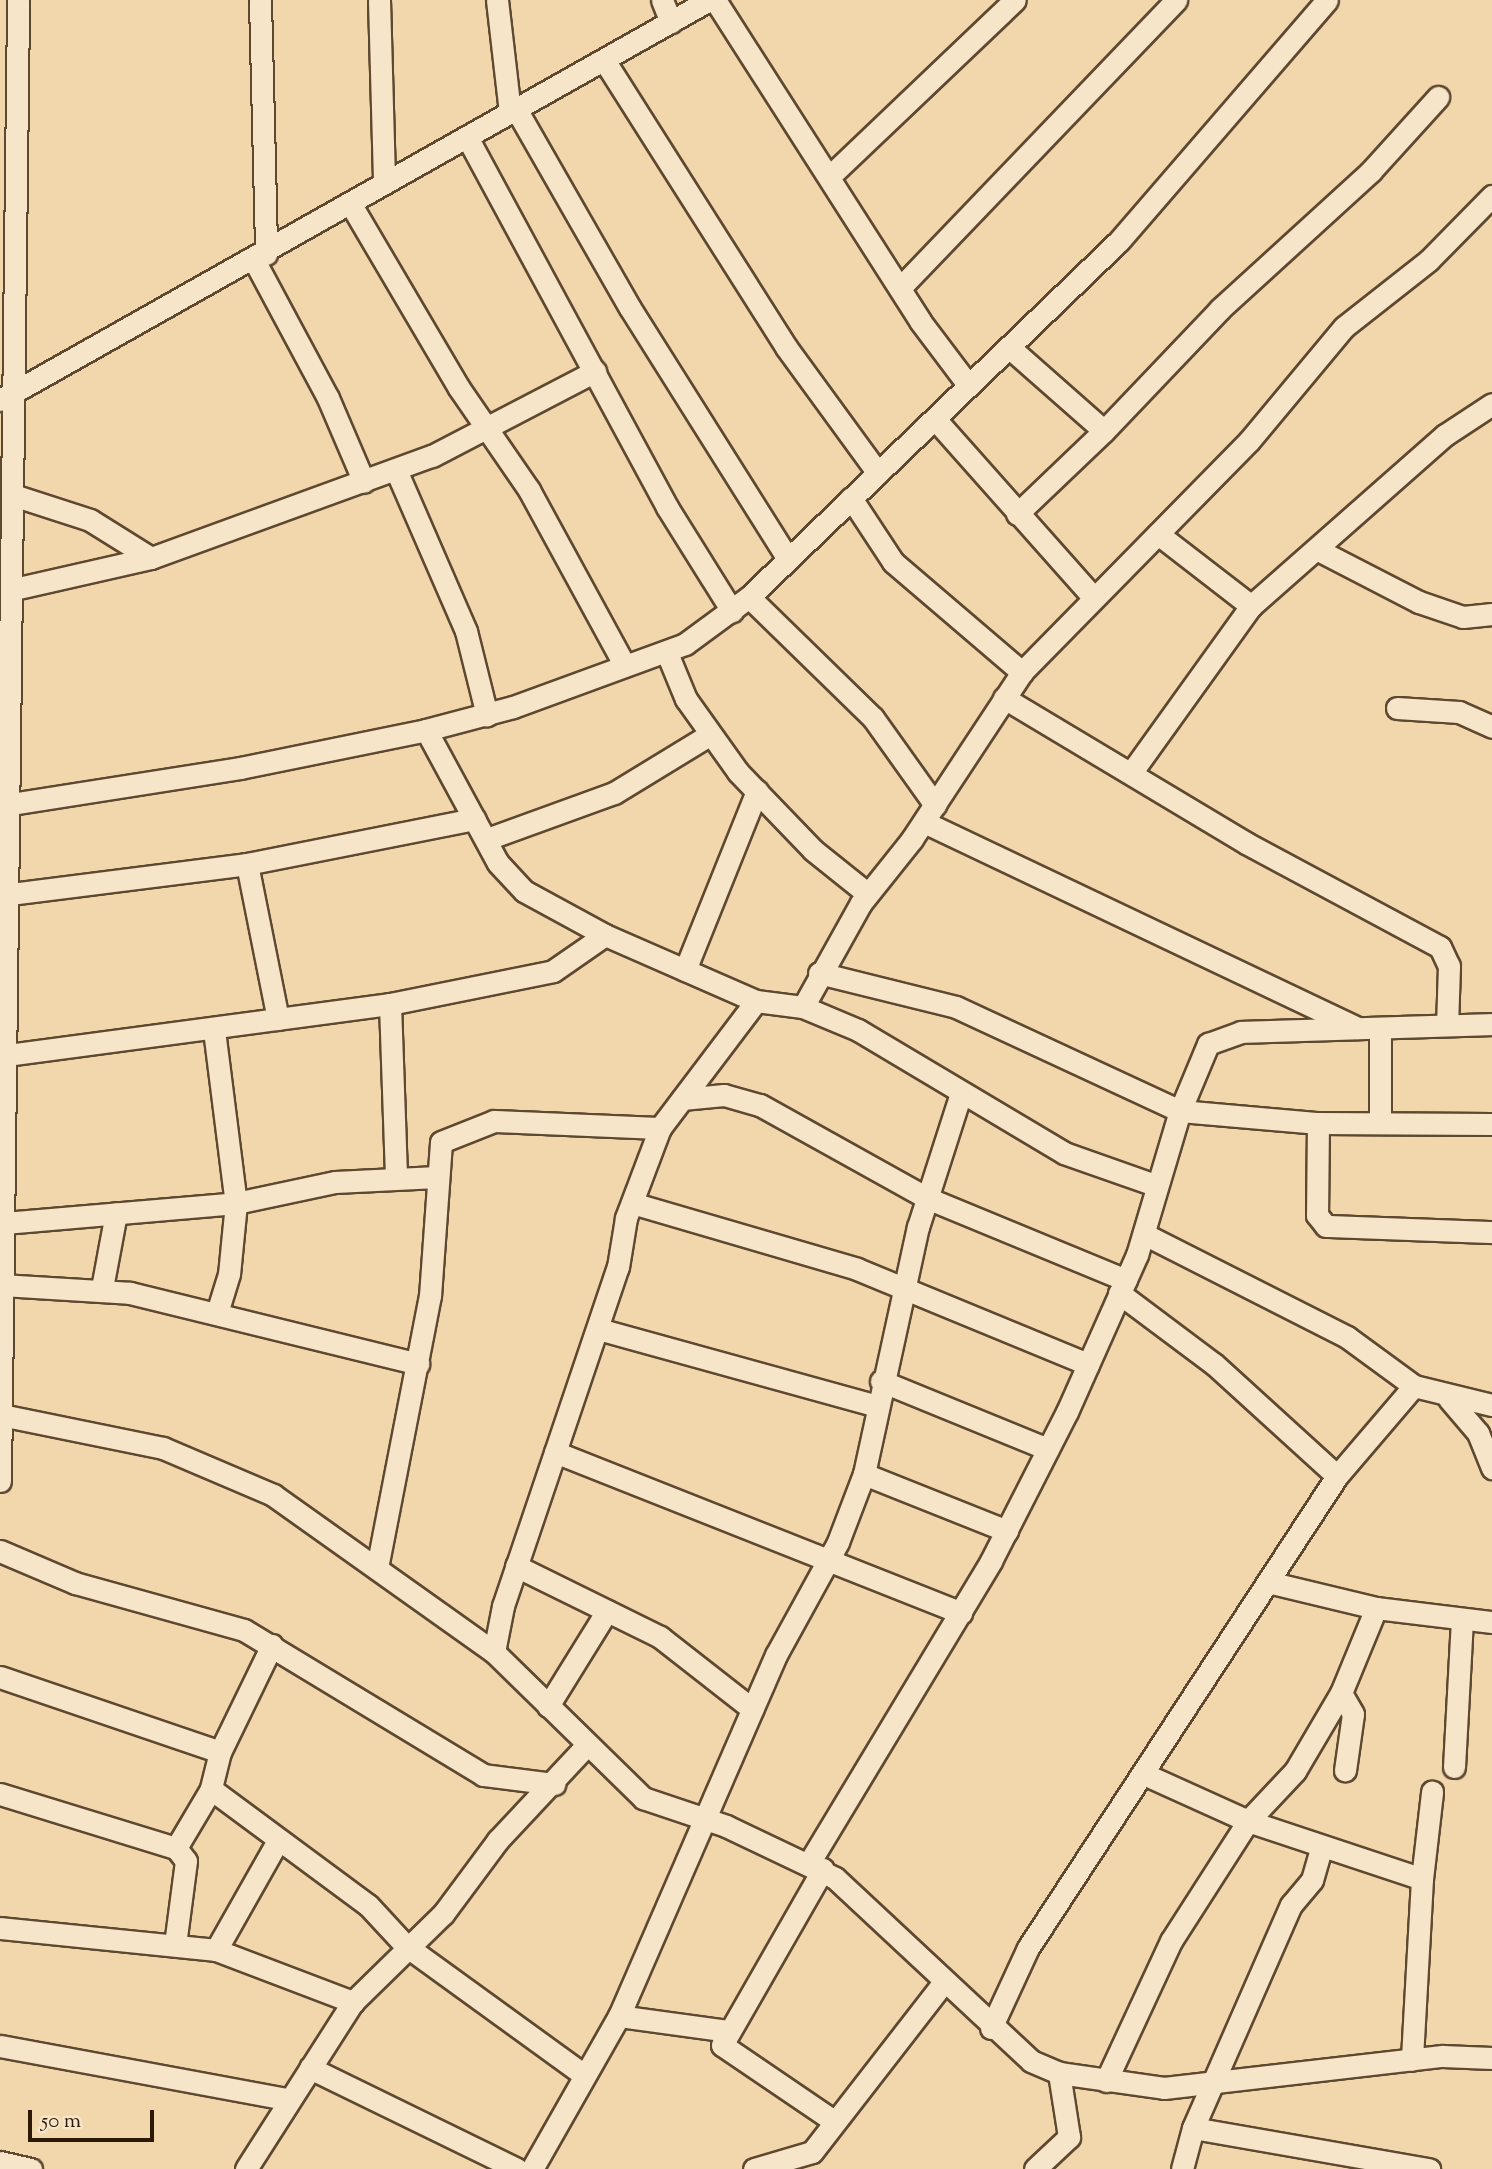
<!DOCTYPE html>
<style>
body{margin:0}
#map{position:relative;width:1492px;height:2169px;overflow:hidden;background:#f2d7ac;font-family:"Sorts Mill Goudy",serif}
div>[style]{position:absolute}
.roads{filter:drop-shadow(2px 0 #5e4830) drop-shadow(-2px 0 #5e4830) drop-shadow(0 2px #5e4830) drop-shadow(0 -2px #5e4830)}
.minor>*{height:21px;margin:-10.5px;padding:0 10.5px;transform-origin:10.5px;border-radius:10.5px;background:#f7e5c9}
span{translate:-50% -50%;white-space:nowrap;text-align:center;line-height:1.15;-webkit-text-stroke:6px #f7e5c9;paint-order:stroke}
.scale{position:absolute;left:28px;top:2110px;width:126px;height:32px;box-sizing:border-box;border:4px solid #2d1907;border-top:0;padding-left:9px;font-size:21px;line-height:24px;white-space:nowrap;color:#2d1907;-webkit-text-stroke:5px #f7e5c9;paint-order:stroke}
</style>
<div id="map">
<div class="roads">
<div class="minor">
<i style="left:260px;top:0;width:254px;rotate:88.6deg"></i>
<i style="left:379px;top:0;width:183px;rotate:88.4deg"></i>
<i style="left:497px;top:0;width:113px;rotate:83.4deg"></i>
<i style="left:662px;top:0;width:24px;rotate:68deg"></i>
<i style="left:715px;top:0;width:381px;rotate:57.4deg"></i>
<i style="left:920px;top:321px;width:81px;rotate:53deg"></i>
<i style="left:604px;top:60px;width:340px;rotate:57.6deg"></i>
<i style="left:786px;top:347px;width:156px;rotate:53.9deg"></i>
<i style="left:516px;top:109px;width:229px;rotate:60.2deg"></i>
<i style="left:630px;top:308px;width:297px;rotate:57.8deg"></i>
<i style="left:467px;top:137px;width:421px;rotate:61.6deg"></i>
<i style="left:667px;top:507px;width:123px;rotate:58deg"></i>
<i style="left:830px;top:176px;width:255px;rotate:-43.6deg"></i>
<i style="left:350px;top:203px;width:215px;rotate:59.5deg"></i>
<i style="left:459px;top:388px;width:124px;rotate:55.5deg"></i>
<i style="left:529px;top:490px;width:200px;rotate:61.4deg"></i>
<i style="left:254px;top:260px;width:157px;rotate:61.8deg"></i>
<i style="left:328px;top:398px;width:91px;rotate:66.8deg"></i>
<i style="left:900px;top:288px;width:399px;rotate:-46.2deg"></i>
<i style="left:1010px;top:348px;width:125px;rotate:41.4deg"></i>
<i style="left:1104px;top:431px;width:168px;rotate:-46.4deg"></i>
<i style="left:1220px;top:309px;width:205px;rotate:-42.4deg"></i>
<i style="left:1371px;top:171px;width:100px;rotate:-47.8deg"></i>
<i style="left:0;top:400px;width:814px;rotate:-29.43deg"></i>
<i style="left:935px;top:419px;width:238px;rotate:48.4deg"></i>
<i style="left:396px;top:470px;width:176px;rotate:66.5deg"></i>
<i style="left:466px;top:631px;width:87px;rotate:76deg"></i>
<i style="left:16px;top:496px;width:78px;rotate:18deg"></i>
<i style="left:90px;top:520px;width:72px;rotate:31.9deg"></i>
<i style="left:151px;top:558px;width:299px;rotate:-20deg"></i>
<i style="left:432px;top:456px;width:184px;rotate:-27.5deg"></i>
<i style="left:851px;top:498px;width:77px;rotate:56.7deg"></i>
<i style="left:893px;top:562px;width:170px;rotate:40.5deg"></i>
<i style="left:1017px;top:514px;width:120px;rotate:-43.7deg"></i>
<i style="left:1158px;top:534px;width:118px;rotate:37.7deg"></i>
<i style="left:1320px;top:551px;width:111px;rotate:27.3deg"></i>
<i style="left:1419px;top:602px;width:46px;rotate:18.8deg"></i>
<i style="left:1463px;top:617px;width:29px;rotate:-6deg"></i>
<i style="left:14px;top:589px;width:140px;rotate:-12.8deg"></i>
<i style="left:749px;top:597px;width:173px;rotate:44.3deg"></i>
<i style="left:873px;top:718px;width:107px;rotate:54.5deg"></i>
<i style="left:667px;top:653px;width:50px;rotate:67.6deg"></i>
<i style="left:686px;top:699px;width:90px;rotate:54.5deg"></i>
<i style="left:738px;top:772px;width:108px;rotate:46.1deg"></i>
<i style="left:813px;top:850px;width:70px;rotate:38.7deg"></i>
<i style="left:1004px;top:698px;width:282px;rotate:30.9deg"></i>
<i style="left:1246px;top:843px;width:220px;rotate:28.2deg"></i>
<i style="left:1440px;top:947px;width:21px;rotate:65deg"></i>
<i style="left:1449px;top:966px;width:59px;rotate:91.9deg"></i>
<i style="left:1397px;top:708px;width:62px;rotate:3.7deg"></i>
<i style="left:1459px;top:712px;width:36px;rotate:24deg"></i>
<i style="left:426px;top:730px;width:151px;rotate:61.6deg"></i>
<i style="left:498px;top:863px;width:38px;rotate:47deg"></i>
<i style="left:524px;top:891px;width:92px;rotate:28.5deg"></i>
<i style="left:605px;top:935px;width:165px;rotate:23.6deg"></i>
<i style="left:756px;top:1001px;width:47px;rotate:7.3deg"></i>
<i style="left:803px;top:1007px;width:119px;rotate:-60.9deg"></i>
<i style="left:861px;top:903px;width:82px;rotate:-51.4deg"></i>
<i style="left:912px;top:839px;width:200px;rotate:-56.6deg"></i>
<i style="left:1022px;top:672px;width:324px;rotate:-45.5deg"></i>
<i style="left:1249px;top:441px;width:148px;rotate:-50.2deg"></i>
<i style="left:1344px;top:327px;width:108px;rotate:-38.2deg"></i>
<i style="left:1429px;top:260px;width:90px;rotate:-45.5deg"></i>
<i style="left:1131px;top:773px;width:206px;rotate:-54.3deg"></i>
<i style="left:1251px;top:606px;width:259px;rotate:-41.4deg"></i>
<i style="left:1445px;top:435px;width:56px;rotate:-33.4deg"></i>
<i style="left:11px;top:804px;width:232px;rotate:-8.9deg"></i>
<i style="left:240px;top:768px;width:190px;rotate:-11.5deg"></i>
<i style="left:426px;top:730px;width:90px;rotate:-14.8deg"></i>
<i style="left:513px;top:707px;width:183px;rotate:-20.1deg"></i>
<i style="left:685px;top:644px;width:79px;rotate:-36.3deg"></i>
<i style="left:749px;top:597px;width:513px;rotate:-43.9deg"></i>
<i style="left:1119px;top:241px;width:318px;rotate:-49.2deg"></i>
<i style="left:924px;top:822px;width:480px;rotate:25.4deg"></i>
<i style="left:487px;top:839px;width:135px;rotate:-19.9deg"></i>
<i style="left:614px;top:793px;width:111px;rotate:-31.4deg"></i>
<i style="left:247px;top:864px;width:158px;rotate:78.7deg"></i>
<i style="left:10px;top:894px;width:239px;rotate:-7.2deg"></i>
<i style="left:247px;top:864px;width:232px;rotate:-11.2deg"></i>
<i style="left:685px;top:970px;width:193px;rotate:-68.1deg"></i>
<i style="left:819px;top:973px;width:141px;rotate:13.9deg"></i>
<i style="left:956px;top:1007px;width:247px;rotate:24.9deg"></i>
<i style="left:1180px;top:1111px;width:139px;rotate:5deg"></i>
<i style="left:1318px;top:1123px;width:174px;rotate:0.3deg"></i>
<i style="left:390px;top:1004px;width:172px;rotate:88deg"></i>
<i style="left:803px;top:1007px;width:60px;rotate:22.7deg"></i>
<i style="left:858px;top:1030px;width:240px;rotate:30.8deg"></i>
<i style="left:1064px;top:1153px;width:96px;rotate:19.4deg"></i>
<i style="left:1380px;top:1028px;width:95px;rotate:90deg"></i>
<i style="left:214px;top:1030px;width:174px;rotate:82.8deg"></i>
<i style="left:236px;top:1203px;width:71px;rotate:95.6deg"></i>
<i style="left:229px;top:1274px;width:41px;rotate:107.1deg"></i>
<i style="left:7px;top:1055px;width:386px;rotate:-7.6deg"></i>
<i style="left:390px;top:1004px;width:166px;rotate:-11.4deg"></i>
<i style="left:553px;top:971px;width:63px;rotate:-34.7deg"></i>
<i style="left:682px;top:1099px;width:42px;rotate:-5.4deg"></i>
<i style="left:724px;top:1095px;width:37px;rotate:16deg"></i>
<i style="left:760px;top:1105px;width:191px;rotate:29.1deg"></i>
<i style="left:927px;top:1198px;width:215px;rotate:22.4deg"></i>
<i style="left:1318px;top:1123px;width:92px;rotate:90.6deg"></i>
<i style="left:1317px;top:1215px;width:14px;rotate:51deg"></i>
<i style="left:1326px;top:1226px;width:166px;rotate:2.1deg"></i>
<i style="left:632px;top:1203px;width:234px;rotate:16.3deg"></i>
<i style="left:857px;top:1269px;width:250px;rotate:22.4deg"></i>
<i style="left:4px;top:1223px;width:233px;rotate:-4.9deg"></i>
<i style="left:236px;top:1203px;width:101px;rotate:-12deg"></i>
<i style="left:335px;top:1182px;width:102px;rotate:-2.8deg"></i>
<i style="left:1144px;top:1234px;width:228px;rotate:26.9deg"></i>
<i style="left:1347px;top:1337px;width:83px;rotate:36.2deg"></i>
<i style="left:0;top:1285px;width:130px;rotate:3.5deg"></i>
<i style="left:130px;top:1293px;width:297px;rotate:13.8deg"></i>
<i style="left:102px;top:1288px;width:76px;rotate:-79.4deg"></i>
<i style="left:1119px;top:1293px;width:119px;rotate:36.8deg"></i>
<i style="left:1214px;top:1364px;width:166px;rotate:42.3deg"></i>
<i style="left:598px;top:1329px;width:289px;rotate:15.4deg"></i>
<i style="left:881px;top:1381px;width:180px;rotate:22.2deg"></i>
<i style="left:1449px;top:1399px;width:45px;rotate:49.5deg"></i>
<i style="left:1478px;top:1433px;width:38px;rotate:68deg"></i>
<i style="left:1px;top:1415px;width:165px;rotate:11.5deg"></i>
<i style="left:163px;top:1448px;width:120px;rotate:23.1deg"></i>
<i style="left:273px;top:1495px;width:271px;rotate:35.4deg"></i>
<i style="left:494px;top:1652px;width:209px;rotate:44.4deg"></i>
<i style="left:643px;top:1798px;width:88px;rotate:18.6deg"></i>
<i style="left:726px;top:1826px;width:121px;rotate:25.5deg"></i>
<i style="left:835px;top:1878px;width:268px;rotate:43deg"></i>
<i style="left:1031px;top:2061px;width:30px;rotate:23deg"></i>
<i style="left:1059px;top:2073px;width:106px;rotate:8.1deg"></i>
<i style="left:1164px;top:2088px;width:280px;rotate:-6.6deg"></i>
<i style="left:1442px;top:2056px;width:50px;rotate:2.3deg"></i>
<i style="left:555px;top:1452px;width:437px;rotate:21.6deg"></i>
<i style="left:864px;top:1474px;width:154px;rotate:21.7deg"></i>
<i style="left:0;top:1481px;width:1481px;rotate:-89.3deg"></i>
<i style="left:0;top:1551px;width:82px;rotate:23.1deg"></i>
<i style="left:75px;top:1583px;width:175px;rotate:15.5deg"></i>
<i style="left:244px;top:1630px;width:280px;rotate:31.2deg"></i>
<i style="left:483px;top:1775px;width:72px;rotate:7.2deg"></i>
<i style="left:516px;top:1566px;width:161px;rotate:26.2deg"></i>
<i style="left:660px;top:1637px;width:117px;rotate:38deg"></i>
<i style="left:377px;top:1568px;width:277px;rotate:-79deg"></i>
<i style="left:430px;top:1296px;width:154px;rotate:-85.9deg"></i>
<i style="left:441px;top:1142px;width:57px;rotate:-21.6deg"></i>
<i style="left:494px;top:1121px;width:166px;rotate:2.4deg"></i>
<i style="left:1272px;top:1583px;width:107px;rotate:13.5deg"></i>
<i style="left:1376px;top:1608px;width:117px;rotate:6.9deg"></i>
<i style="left:272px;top:1645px;width:119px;rotate:115.9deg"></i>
<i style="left:220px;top:1752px;width:38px;rotate:104deg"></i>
<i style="left:211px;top:1789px;width:195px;rotate:36.5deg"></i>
<i style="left:368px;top:1905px;width:56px;rotate:47.2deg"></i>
<i style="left:406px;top:1946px;width:220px;rotate:35.9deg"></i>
<i style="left:494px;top:1652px;width:47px;rotate:-78.9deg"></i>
<i style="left:503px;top:1606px;width:358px;rotate:-71.3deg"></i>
<i style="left:618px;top:1267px;width:50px;rotate:-80.7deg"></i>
<i style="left:626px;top:1218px;width:96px;rotate:-69.3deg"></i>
<i style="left:660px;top:1128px;width:159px;rotate:-52.9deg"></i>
<i style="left:0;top:1677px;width:232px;rotate:18.8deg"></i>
<i style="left:1341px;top:1693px;width:24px;rotate:60deg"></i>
<i style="left:1353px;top:1714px;width:57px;rotate:98.1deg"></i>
<i style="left:548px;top:1706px;width:112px;rotate:-58.2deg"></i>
<i style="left:1454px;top:1767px;width:148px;rotate:-86.9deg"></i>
<i style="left:1146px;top:1775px;width:112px;rotate:24.3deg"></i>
<i style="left:1248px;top:1821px;width:183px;rotate:18.4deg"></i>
<i style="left:1422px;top:1879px;width:181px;rotate:93.2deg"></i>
<i style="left:0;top:1794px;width:184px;rotate:17.1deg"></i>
<i style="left:176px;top:1848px;width:16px;rotate:52deg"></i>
<i style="left:186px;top:1861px;width:84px;rotate:97.5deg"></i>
<i style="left:176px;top:1848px;width:69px;rotate:-59.3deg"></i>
<i style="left:809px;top:1863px;width:353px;rotate:-58.9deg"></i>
<i style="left:991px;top:1561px;width:167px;rotate:-63deg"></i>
<i style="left:1067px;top:1412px;width:172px;rotate:-66deg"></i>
<i style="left:1137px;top:1255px;width:150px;rotate:-73.4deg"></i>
<i style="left:1180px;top:1111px;width:73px;rotate:-67.3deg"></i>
<i style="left:1208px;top:1044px;width:35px;rotate:-20deg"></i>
<i style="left:1241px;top:1032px;width:251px;rotate:-1.8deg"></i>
<i style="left:823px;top:1869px;width:203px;rotate:119.8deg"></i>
<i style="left:722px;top:2045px;width:135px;rotate:34.2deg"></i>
<i style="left:1422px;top:1879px;width:88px;rotate:-83.4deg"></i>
<i style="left:0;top:1928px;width:217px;rotate:5.8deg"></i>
<i style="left:216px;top:1950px;width:147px;rotate:20.8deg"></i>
<i style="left:216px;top:1950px;width:124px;rotate:-60.5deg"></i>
<i style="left:619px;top:2016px;width:110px;rotate:7.8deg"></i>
<i style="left:991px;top:2028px;width:88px;rotate:-65.2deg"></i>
<i style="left:1028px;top:1948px;width:564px;rotate:-56.79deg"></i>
<i style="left:1337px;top:1476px;width:118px;rotate:-49.5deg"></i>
<i style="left:1414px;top:1386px;width:80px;rotate:13.7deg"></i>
<i style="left:0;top:2046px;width:292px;rotate:10.5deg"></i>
<i style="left:310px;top:2068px;width:230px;rotate:26deg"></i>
<i style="left:1106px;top:2081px;width:154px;rotate:-65.1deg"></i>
<i style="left:1171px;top:1941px;width:143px;rotate:-57.3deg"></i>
<i style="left:1248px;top:1821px;width:69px;rotate:-46.8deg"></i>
<i style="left:1295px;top:1771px;width:91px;rotate:-59.5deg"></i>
<i style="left:1341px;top:1693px;width:92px;rotate:-67.6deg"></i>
<i style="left:1193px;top:2128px;width:240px;rotate:9.9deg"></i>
<i style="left:0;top:2162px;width:32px;rotate:13deg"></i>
<i style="left:246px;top:2169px;width:198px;rotate:-57.4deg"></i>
<i style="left:353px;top:2002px;width:126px;rotate:-44.4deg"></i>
<i style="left:443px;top:1914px;width:92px;rotate:-53.4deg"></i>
<i style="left:498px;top:1840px;width:130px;rotate:-46.9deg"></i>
<i style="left:532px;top:2169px;width:176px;rotate:-60.4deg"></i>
<i style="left:619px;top:2016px;width:394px;rotate:-66.5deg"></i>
<i style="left:776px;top:1655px;width:129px;rotate:-61.2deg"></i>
<i style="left:838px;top:1542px;width:73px;rotate:-69.1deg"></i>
<i style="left:864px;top:1474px;width:253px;rotate:-77.7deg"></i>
<i style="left:918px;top:1227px;width:138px;rotate:-72.2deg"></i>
<i style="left:754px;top:2169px;width:60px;rotate:-16.3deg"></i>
<i style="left:812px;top:2152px;width:215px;rotate:-52.2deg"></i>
<i style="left:1035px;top:2169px;width:47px;rotate:-43.3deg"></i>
<i style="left:1069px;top:2137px;width:65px;rotate:-98.9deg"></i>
<i style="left:1182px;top:2169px;width:42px;rotate:-75deg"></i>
<i style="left:1193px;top:2128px;width:244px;rotate:-66.3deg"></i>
<i style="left:1291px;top:1905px;width:33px;rotate:-50deg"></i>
<i style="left:1312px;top:1880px;width:33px;rotate:-74deg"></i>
</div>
</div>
<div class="scale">50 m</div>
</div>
